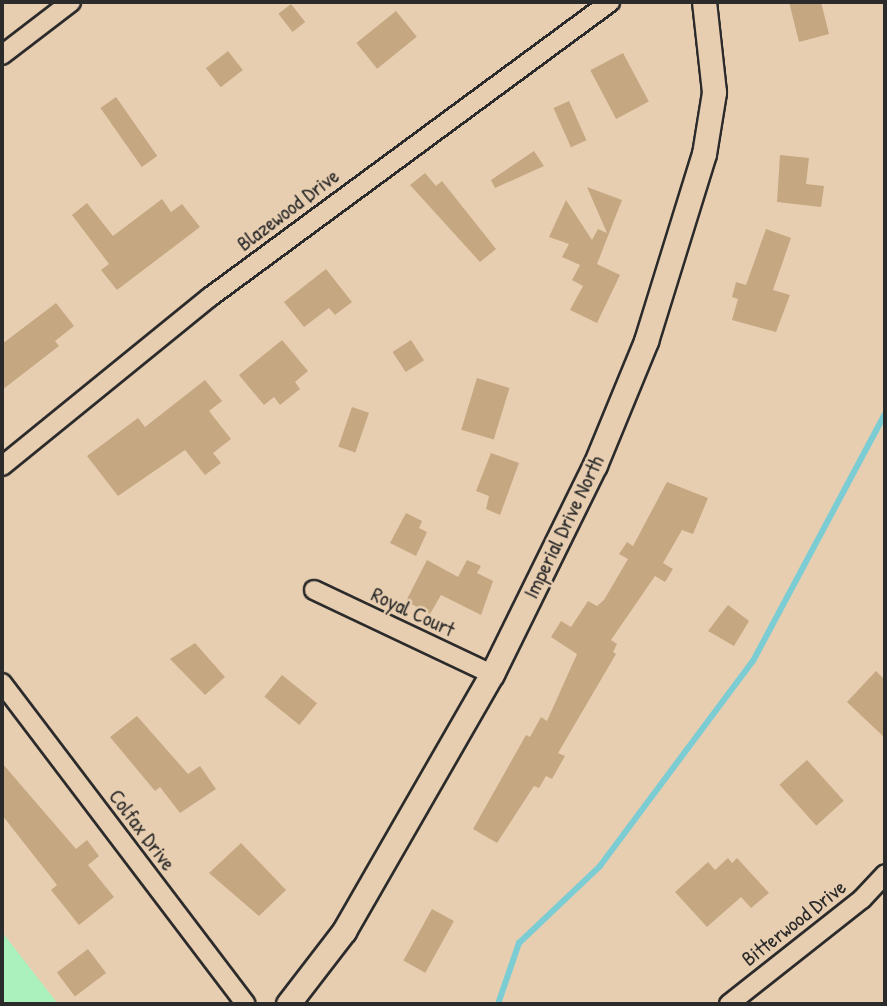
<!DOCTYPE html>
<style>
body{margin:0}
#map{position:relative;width:887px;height:1006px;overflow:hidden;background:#e8ceb0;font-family:"Patrick Hand",sans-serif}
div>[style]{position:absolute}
.green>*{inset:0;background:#aaf1bd}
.stream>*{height:6px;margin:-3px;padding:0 3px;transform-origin:3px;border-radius:3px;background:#7cccd4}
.building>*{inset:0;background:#c5a782;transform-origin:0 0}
.roads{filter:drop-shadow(2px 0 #2b2b2b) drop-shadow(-2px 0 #2b2b2b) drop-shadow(0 2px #2b2b2b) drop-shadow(0 -2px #2b2b2b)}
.minor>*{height:18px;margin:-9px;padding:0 9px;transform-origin:9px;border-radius:9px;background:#e8ceb0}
.tertiary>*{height:23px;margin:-11.5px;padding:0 11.5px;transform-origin:11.5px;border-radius:11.5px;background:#e8ceb0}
span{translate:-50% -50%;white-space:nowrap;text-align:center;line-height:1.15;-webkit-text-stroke:5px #e8ceb0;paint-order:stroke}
.street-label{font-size:21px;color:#2b2b2b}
.frame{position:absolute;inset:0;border:4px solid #2b2b2b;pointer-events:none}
</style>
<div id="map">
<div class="green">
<i style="clip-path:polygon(2px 932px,58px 1004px,2px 1004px)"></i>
</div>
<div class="stream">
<i style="left:498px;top:1004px;width:65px;rotate:-71deg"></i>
<i style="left:519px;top:943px;width:112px;rotate:-43.5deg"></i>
<i style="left:600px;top:866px;width:256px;rotate:-53.3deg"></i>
<i style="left:753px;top:661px;width:280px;rotate:-61.9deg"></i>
</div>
<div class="building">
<i style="clip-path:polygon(789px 2px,821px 2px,829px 34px,799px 42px)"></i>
<i style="left:291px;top:4px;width:23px;height:16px;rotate:52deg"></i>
<i style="left:396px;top:11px;width:33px;height:51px;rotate:51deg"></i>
<i style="left:228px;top:51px;width:24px;height:28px;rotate:52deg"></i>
<i style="left:623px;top:53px;width:55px;height:37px;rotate:62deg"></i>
<i style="left:116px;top:97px;width:72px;height:19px;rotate:55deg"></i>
<i style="left:569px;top:101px;width:43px;height:17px;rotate:66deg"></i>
<i style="clip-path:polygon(534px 151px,544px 166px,495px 188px,491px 180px)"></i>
<i style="clip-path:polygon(780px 155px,809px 158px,806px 184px,824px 186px,821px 207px,777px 202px)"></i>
<i style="clip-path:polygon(425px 173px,436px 186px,442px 181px,496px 249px,480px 262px,410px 185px)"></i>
<i style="clip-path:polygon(587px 187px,622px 200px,597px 264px,620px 275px,597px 323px,570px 310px,583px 286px,572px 280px,580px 265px,562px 257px,569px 244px,549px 237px,566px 200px,592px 240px,598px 229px,607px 233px)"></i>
<i style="clip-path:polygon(162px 199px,171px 212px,182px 204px,200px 227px,117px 290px,101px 270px,109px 264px,72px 215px,87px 203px,113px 236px)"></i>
<i style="clip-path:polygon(766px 229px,791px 238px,773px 290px,790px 295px,776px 332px,732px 320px,738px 299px,732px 297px,736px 282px,746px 285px)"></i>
<i style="clip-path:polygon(326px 269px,352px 302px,335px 315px,329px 308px,304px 327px,284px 302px)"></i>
<i style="clip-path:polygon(56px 303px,74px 326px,55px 341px,59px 346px,2px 390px,2px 344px)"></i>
<i style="clip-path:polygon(282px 340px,308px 371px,295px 382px,300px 389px,280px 405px,274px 397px,264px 405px,239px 375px)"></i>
<i style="left:411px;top:340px;width:24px;height:22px;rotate:57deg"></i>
<i style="left:477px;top:378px;width:34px;height:54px;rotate:17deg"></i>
<i style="clip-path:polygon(205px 380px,222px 401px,209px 411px,231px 439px,213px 453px,221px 463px,205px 475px,185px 450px,118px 496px,87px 456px,138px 418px,145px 427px)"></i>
<i style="left:352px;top:407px;width:18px;height:42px;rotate:19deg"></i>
<i style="clip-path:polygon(491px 453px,519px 463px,500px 515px,486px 509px,489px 496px,476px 491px)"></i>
<i style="clip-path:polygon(667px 482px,708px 498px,693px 534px,682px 530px,663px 563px,673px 569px,665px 582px,655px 576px,611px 640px,617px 644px,613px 652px,616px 654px,558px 753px,565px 756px,552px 779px,546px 776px,539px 788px,534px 786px,497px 843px,473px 829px,526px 735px,530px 737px,541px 717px,547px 721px,577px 654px,551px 637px,561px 621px,571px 627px,588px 601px,597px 606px,604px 600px,628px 559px,619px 554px,627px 542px,633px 546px)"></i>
<i style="clip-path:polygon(406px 513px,422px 521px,419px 528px,427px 532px,416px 556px,390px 543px)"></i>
<i style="clip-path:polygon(427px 560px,458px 577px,467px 560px,481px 566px,477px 573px,493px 581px,481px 615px,441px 595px,430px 614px,406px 601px)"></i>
<i style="clip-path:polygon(728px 605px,749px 621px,734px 646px,708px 631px)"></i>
<i style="clip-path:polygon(195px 643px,225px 677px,205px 695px,170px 659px)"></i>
<i style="clip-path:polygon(876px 671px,885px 680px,885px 738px,847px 702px)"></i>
<i style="left:282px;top:675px;width:45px;height:28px;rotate:39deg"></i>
<i style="clip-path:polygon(137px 716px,188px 774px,200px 766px,216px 789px,180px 813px,160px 787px,155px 791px,110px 737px)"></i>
<i style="left:807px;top:760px;width:55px;height:37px;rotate:48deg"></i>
<i style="clip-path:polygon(2px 763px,76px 849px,87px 840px,99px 856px,88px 865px,114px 897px,79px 925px,51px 890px,57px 885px,2px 815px)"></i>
<i style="clip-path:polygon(241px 843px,286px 890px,259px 916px,209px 873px)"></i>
<i style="clip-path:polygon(728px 858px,732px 863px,737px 858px,769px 893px,751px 908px,741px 897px,707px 927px,675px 892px,708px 862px,715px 870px)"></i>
<i style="left:432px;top:909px;width:25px;height:59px;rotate:29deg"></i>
<i style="left:88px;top:949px;width:30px;height:39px;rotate:53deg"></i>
</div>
<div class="roads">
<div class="minor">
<i style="left:2px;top:55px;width:87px;rotate:-37.5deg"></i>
<i style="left:2px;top:466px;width:268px;rotate:-39.1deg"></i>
<i style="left:210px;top:297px;width:497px;rotate:-36.4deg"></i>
<i style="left:314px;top:590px;width:197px;rotate:25.3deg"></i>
<i style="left:2px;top:683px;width:403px;rotate:52.8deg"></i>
<i style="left:729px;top:1004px;width:169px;rotate:-38.3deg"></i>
<i style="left:862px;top:899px;width:34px;rotate:-47deg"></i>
</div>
<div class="tertiary">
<i style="left:288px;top:1004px;width:92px;rotate:-52.5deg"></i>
<i style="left:344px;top:931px;width:297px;rotate:-60.1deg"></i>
<i style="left:492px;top:674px;width:233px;rotate:-63.8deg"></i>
<i style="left:595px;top:465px;width:134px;rotate:-67.6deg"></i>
<i style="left:646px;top:341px;width:196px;rotate:-72.8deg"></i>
<i style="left:704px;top:154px;width:63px;rotate:-80.8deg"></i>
<i style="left:714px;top:92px;width:91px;rotate:-96.3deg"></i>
</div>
</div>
<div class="street-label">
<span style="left:288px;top:210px;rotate:-37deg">Blazewood Drive</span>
<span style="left:564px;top:527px;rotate:-64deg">Imperial Drive North</span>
<span style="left:413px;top:612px;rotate:25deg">Royal Court</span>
<span style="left:142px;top:830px;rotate:53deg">Colfax Drive</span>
<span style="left:794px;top:923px;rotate:-38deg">Bitterwood Drive</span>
</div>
<div class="frame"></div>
</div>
